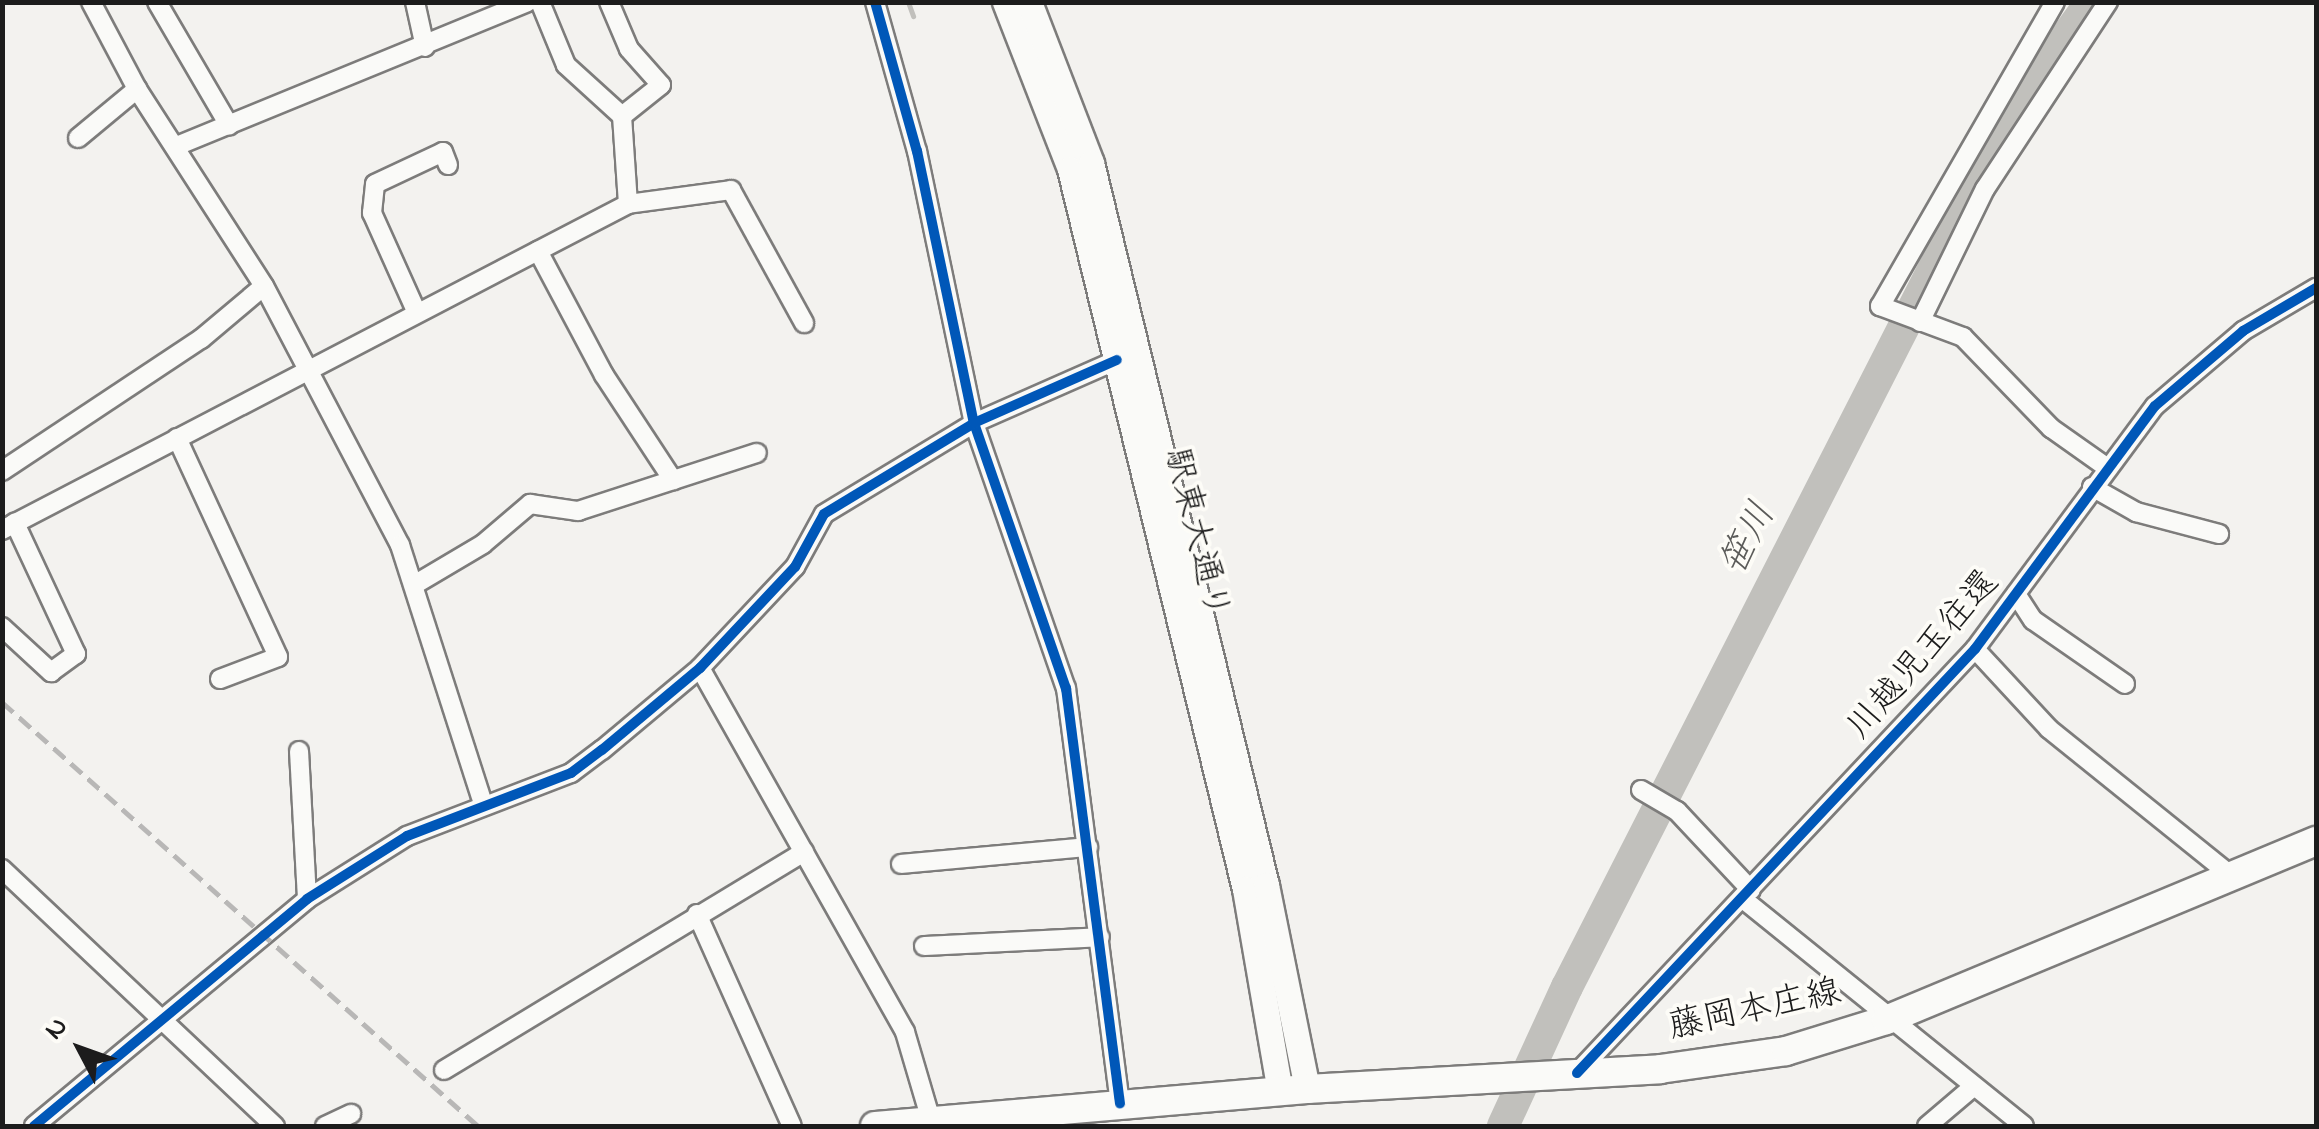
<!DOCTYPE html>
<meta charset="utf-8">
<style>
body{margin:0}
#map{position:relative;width:2319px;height:1129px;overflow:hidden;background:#f3f2ef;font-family:"Indie Flower","Klee One",sans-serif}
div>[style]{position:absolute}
.stream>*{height:5px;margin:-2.5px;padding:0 2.5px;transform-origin:2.5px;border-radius:2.5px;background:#c1c0bc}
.river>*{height:32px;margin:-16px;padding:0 16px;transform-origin:16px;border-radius:16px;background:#c1c0bc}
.roads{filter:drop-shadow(2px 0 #7d7c7b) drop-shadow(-2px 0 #7d7c7b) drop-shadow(0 2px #7d7c7b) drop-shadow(0 -2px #7d7c7b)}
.street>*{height:18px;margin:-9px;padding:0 9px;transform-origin:9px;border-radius:9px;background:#fafaf8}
.secondary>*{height:25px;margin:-12.5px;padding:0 12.5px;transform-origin:12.5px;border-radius:12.5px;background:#fafaf8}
.primary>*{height:28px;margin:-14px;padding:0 14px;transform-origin:14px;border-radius:14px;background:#fafaf8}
.rail>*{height:5px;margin-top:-2.5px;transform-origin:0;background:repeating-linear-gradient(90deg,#b8b7b6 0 15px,transparent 0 23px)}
.cycleway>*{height:10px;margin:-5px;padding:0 5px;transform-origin:5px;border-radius:5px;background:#0057b8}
span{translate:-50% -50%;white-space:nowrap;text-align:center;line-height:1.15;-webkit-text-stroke:8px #fdfcf7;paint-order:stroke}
.street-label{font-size:35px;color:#1c1c1c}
.water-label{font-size:38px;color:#5c5c5a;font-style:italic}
.frame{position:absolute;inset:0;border:5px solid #1c1c1c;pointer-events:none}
.north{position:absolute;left:30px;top:999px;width:100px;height:100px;-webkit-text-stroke:8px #fdfcf7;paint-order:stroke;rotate:311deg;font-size:28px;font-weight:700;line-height:40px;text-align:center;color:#1c1c1c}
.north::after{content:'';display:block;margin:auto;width:35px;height:45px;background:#1c1c1c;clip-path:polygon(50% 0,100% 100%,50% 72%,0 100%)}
</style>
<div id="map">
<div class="stream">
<i style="left:908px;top:2px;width:15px;rotate:70deg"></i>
</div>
<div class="river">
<i style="left:1503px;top:1126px;width:153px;rotate:-65.3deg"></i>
<i style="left:1567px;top:987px;width:992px;rotate:-62.97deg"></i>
<i style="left:2018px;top:103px;width:125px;rotate:-54.1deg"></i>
</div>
<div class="roads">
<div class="street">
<i style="left:91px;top:2px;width:98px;rotate:62.1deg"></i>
<i style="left:137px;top:89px;width:234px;rotate:57.2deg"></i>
<i style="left:264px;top:286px;width:293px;rotate:62.3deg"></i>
<i style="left:400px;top:545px;width:272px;rotate:72.2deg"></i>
<i style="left:157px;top:2px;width:143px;rotate:59.7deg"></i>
<i style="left:415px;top:2px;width:46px;rotate:77.5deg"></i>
<i style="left:609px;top:2px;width:51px;rotate:66.9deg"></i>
<i style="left:629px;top:49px;width:48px;rotate:48.4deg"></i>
<i style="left:661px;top:85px;width:50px;rotate:141.5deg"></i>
<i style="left:875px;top:2px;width:155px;rotate:74.3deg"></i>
<i style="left:917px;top:151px;width:278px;rotate:78.2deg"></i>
<i style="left:974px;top:423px;width:281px;rotate:70.9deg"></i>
<i style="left:1066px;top:688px;width:419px;rotate:82.6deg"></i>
<i style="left:2055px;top:2px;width:351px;rotate:119.9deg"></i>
<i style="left:1880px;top:306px;width:89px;rotate:20.5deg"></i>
<i style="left:1963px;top:337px;width:127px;rotate:46deg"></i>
<i style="left:2051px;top:428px;width:67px;rotate:35.3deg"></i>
<i style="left:78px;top:138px;width:77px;rotate:-39.7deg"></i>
<i style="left:179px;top:145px;width:376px;rotate:-22.3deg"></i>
<i style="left:628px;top:204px;width:104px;rotate:-7.7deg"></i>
<i style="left:731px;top:190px;width:152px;rotate:61.2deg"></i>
<i style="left:538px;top:251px;width:140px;rotate:62deg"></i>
<i style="left:604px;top:375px;width:126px;rotate:56.7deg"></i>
<i style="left:417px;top:313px;width:110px;rotate:-114.2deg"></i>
<i style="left:372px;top:213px;width:29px;rotate:-84deg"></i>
<i style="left:375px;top:184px;width:75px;rotate:-25.2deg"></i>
<i style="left:443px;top:152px;width:14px;rotate:69deg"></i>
<i style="left:1920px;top:322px;width:148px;rotate:-64deg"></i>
<i style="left:1985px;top:189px;width:224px;rotate:-56.7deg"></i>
<i style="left:177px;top:438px;width:241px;rotate:65.2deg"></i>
<i style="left:278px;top:657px;width:62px;rotate:159.2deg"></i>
<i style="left:2px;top:471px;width:239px;rotate:-33.6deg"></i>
<i style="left:201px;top:339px;width:82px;rotate:-40.1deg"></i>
<i style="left:2092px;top:487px;width:51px;rotate:29.6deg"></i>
<i style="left:2136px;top:512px;width:86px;rotate:14.8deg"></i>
<i style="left:2px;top:530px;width:706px;rotate:-27.51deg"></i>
<i style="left:628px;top:204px;width:88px;rotate:-93.9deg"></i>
<i style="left:622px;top:116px;width:76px;rotate:-137.7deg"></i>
<i style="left:566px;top:65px;width:68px;rotate:-112.4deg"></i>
<i style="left:414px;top:585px;width:80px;rotate:-30.7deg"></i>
<i style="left:483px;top:544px;width:62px;rotate:-40.4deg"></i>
<i style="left:530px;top:504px;width:49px;rotate:8.3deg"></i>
<i style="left:578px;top:511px;width:188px;rotate:-18deg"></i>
<i style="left:2016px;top:594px;width:31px;rotate:57deg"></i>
<i style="left:2033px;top:620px;width:112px;rotate:34.8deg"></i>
<i style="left:2px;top:627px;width:67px;rotate:42.6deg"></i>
<i style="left:51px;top:672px;width:31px;rotate:-36deg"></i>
<i style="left:76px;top:654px;width:145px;rotate:-115deg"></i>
<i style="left:1975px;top:649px;width:109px;rotate:47.2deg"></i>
<i style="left:2049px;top:729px;width:235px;rotate:38.8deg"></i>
<i style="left:700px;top:668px;width:418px;rotate:60.6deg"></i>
<i style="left:905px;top:1032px;width:89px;rotate:73.6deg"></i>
<i style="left:299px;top:751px;width:148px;rotate:86.9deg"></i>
<i style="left:1641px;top:790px;width:42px;rotate:30.3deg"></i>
<i style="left:1677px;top:811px;width:108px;rotate:46.9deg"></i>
<i style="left:901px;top:864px;width:188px;rotate:-5.2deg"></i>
<i style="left:2px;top:869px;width:375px;rotate:43.3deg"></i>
<i style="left:1743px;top:899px;width:361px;rotate:38.9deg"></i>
<i style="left:697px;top:914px;width:232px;rotate:65.9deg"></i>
<i style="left:924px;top:946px;width:176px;rotate:-2.9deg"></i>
<i style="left:444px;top:1070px;width:421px;rotate:-31.2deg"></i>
<i style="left:1577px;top:1073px;width:582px;rotate:-46.81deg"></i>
<i style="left:1975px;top:649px;width:302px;rotate:-53.5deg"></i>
<i style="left:2155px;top:406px;width:116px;rotate:-40.4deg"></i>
<i style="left:2243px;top:331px;width:85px;rotate:-30.5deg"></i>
<i style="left:34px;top:1126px;width:355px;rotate:-39.7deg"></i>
<i style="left:307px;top:899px;width:118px;rotate:-32.2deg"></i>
<i style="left:407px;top:836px;width:176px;rotate:-21deg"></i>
<i style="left:571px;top:773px;width:39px;rotate:-37deg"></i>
<i style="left:602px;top:750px;width:128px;rotate:-39.9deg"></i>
<i style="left:700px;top:668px;width:139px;rotate:-46.8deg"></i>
<i style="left:795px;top:567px;width:60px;rotate:-61.3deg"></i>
<i style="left:824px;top:514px;width:175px;rotate:-31.2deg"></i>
<i style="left:974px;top:423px;width:156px;rotate:-23.8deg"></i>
<i style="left:325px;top:1126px;width:29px;rotate:-25deg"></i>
<i style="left:1927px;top:1126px;width:60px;rotate:-40.3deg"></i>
</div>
<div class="secondary">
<i style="left:1005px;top:2px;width:179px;rotate:68.7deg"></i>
<i style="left:1070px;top:169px;width:741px;rotate:76.34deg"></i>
<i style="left:1245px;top:889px;width:205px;rotate:80.2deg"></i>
<i style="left:1029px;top:2px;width:173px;rotate:68.9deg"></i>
<i style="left:1091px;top:163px;width:743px;rotate:76.38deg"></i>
<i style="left:1266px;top:885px;width:208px;rotate:78.6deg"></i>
</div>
<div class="primary">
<i style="left:875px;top:1126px;width:434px;rotate:-4.9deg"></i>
<i style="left:1307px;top:1089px;width:354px;rotate:-3.2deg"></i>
<i style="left:1660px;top:1069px;width:127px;rotate:-8.1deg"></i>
<i style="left:1786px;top:1051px;width:105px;rotate:-17.2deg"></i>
<i style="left:1886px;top:1020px;width:466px;rotate:-22.6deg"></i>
</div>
</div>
<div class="rail">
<i style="left:2px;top:702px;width:637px;rotate:41.69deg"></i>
</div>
<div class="cycleway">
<i style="left:875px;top:2px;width:155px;rotate:74.3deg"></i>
<i style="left:917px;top:151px;width:278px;rotate:78.2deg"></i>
<i style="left:974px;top:423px;width:281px;rotate:70.9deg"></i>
<i style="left:1066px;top:688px;width:419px;rotate:82.6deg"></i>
<i style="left:1577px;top:1073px;width:582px;rotate:-46.81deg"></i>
<i style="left:1975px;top:649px;width:302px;rotate:-53.5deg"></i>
<i style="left:2155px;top:406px;width:116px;rotate:-40.4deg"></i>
<i style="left:2243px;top:331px;width:85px;rotate:-30.5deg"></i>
<i style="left:34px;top:1126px;width:355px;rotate:-39.7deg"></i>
<i style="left:307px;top:899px;width:118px;rotate:-32.2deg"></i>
<i style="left:407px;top:836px;width:176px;rotate:-21deg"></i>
<i style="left:571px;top:773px;width:39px;rotate:-37deg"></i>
<i style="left:602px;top:750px;width:128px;rotate:-39.9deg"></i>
<i style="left:700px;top:668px;width:139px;rotate:-46.8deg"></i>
<i style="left:795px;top:567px;width:60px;rotate:-61.3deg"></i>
<i style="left:824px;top:514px;width:175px;rotate:-31.2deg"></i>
<i style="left:974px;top:423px;width:156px;rotate:-23.8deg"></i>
</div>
<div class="street-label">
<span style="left:1195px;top:534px;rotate:76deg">駅東大通り</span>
<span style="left:1924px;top:656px;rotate:-49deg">川越児玉往還</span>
<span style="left:1755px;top:1011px;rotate:-12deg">藤岡本庄線</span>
</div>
<div class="water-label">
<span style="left:1750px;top:540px;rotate:-63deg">笹川</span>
</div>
<div class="frame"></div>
<div class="north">N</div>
</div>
